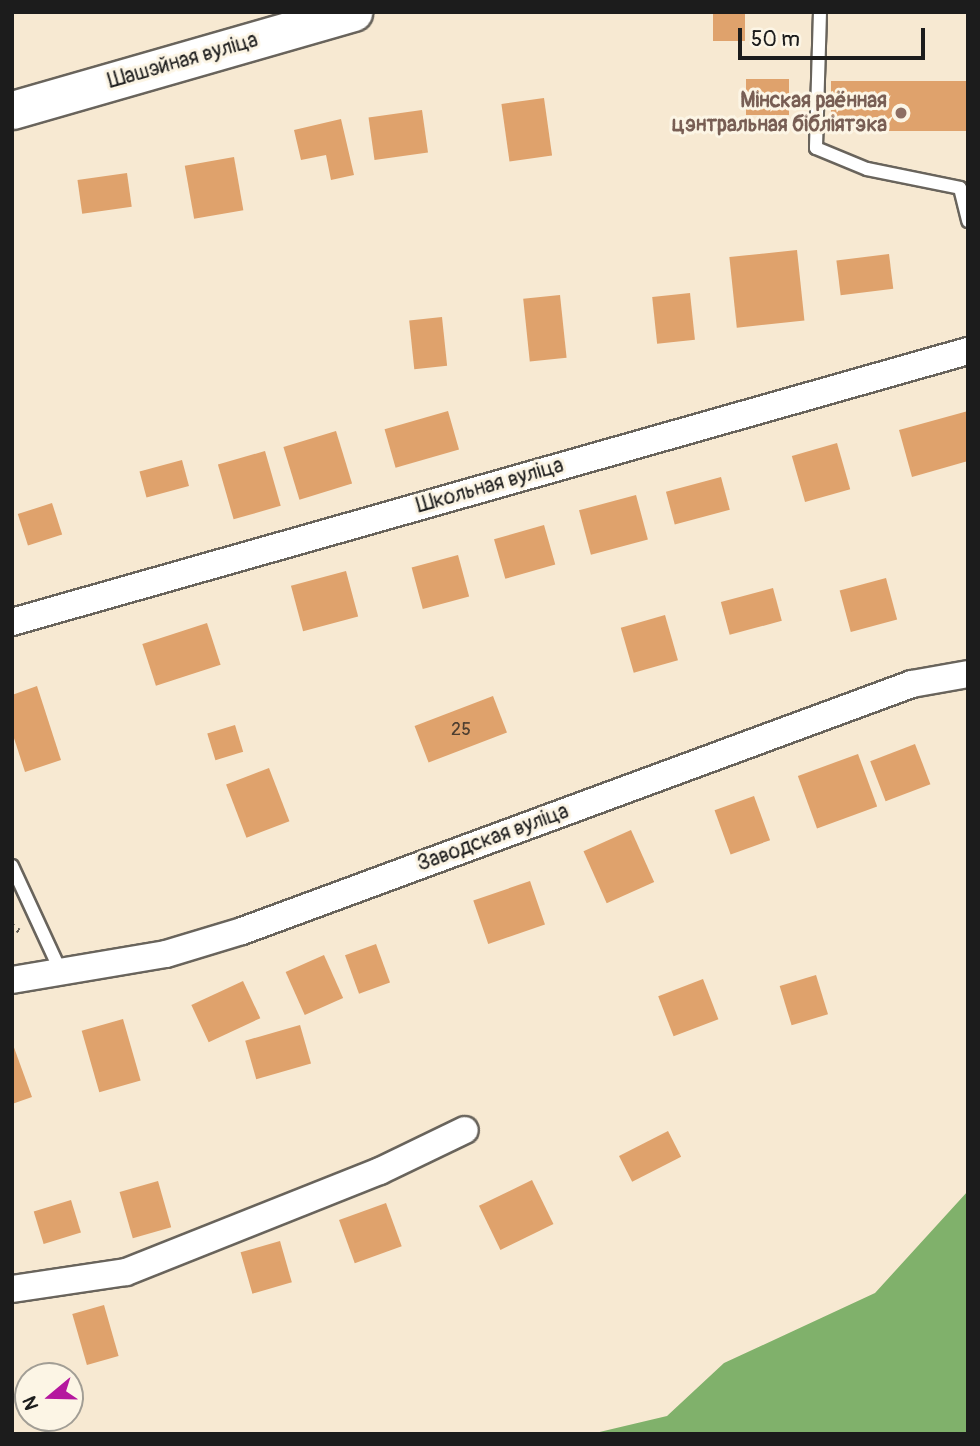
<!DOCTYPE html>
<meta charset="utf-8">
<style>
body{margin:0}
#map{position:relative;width:980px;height:1446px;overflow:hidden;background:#f7e9d2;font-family:Pangolin,sans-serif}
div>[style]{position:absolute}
.forest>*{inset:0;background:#80b16b}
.building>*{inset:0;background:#dfa26c;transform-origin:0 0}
.path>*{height:4.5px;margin-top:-2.25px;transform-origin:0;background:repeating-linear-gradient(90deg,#69645c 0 2px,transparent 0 7px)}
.roads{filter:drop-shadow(2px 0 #69645c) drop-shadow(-2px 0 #69645c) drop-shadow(0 2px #69645c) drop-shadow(0 -2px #69645c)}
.lane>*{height:12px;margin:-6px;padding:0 6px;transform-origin:6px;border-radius:6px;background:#fff}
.street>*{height:26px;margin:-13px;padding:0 13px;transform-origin:13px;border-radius:13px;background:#fff}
.secondary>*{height:37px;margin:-18.5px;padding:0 18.5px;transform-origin:18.5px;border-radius:18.5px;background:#fff}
.dots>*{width:19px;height:19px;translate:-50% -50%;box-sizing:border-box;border:4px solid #fcf5e5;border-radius:50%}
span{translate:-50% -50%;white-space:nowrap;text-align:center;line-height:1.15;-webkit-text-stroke:6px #fcf5e5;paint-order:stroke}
.number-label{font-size:18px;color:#4d3e30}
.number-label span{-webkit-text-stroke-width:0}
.street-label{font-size:21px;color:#1c1c1c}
.education-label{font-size:21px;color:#785e54;font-weight:700}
.right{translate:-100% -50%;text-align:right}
.frame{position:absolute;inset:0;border:14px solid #1c1c1c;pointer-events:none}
.north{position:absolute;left:14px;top:1362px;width:70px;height:70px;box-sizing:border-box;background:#fcf5e5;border:2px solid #a29e95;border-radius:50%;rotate:251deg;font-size:19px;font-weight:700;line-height:28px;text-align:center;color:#1c1c1c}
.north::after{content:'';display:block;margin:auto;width:24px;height:32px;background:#b5179e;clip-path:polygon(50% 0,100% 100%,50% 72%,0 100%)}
.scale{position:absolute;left:738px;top:28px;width:187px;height:32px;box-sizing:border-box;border:4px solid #1c1c1c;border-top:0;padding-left:9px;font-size:21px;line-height:24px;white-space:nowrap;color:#1c1c1c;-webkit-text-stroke:5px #fcf5e5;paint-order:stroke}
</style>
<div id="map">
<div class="forest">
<i style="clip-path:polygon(968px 1191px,968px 1434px,591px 1434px,667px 1416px,724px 1363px,875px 1293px)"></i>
</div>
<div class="building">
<i style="left:713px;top:12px;width:32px;height:29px"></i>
<i style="left:746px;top:79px;width:43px;height:36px"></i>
<i style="left:968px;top:81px;width:50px;height:137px;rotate:90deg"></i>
<i style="left:544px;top:98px;width:58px;height:43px;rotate:82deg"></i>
<i style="left:422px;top:110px;width:43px;height:54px;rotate:82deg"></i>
<i style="clip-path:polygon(341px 119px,354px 175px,331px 180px,326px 155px,301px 160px,294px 130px)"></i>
<i style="left:234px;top:157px;width:54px;height:50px;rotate:80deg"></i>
<i style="left:127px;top:173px;width:34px;height:50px;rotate:82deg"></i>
<i style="left:797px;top:250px;width:71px;height:68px;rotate:84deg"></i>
<i style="left:889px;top:254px;width:35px;height:53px;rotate:83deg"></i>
<i style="left:690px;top:293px;width:47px;height:38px;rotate:84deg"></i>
<i style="left:560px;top:295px;width:63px;height:37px;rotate:84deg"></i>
<i style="left:442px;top:317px;width:49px;height:33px;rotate:84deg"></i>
<i style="left:448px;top:411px;width:40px;height:66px;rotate:74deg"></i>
<i style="clip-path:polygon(968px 411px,968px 461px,912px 477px,899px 430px)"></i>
<i style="left:336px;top:431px;width:55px;height:55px;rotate:73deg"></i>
<i style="left:837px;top:443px;width:48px;height:47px;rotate:74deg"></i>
<i style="left:265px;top:451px;width:57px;height:49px;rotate:74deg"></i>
<i style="left:182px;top:460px;width:27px;height:44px;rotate:75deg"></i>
<i style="left:721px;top:477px;width:34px;height:57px;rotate:75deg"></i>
<i style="left:636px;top:495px;width:46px;height:59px;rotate:75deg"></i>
<i style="left:52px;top:503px;width:33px;height:36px;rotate:72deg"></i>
<i style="left:544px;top:525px;width:41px;height:52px;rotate:74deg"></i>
<i style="left:458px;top:555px;width:43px;height:48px;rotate:75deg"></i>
<i style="left:346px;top:571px;width:47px;height:57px;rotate:75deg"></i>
<i style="left:886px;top:578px;width:43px;height:48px;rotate:75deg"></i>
<i style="left:773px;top:588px;width:34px;height:54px;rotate:75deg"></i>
<i style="left:665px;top:615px;width:47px;height:46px;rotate:74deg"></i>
<i style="left:207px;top:623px;width:44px;height:68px;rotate:72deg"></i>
<i style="clip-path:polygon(37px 686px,61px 760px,25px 772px,12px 732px,12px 695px)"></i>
<i style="left:493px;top:696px;width:39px;height:84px;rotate:69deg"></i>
<i style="left:235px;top:725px;width:28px;height:29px;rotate:73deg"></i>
<i style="left:915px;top:744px;width:43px;height:48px;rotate:69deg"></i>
<i style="left:858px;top:754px;width:56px;height:64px;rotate:70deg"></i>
<i style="left:269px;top:768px;width:57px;height:46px;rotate:69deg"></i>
<i style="left:754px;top:796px;width:47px;height:42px;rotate:70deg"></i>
<i style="left:631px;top:830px;width:57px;height:52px;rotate:66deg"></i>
<i style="left:530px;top:881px;width:46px;height:60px;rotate:71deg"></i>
<i style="left:376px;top:944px;width:41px;height:33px;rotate:70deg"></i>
<i style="left:324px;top:955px;width:47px;height:42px;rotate:66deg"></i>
<i style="left:816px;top:975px;width:41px;height:38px;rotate:73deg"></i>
<i style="left:703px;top:979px;width:43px;height:48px;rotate:69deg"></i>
<i style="left:243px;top:981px;width:41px;height:57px;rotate:65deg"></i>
<i style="left:123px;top:1019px;width:64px;height:43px;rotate:74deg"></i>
<i style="left:300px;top:1025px;width:40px;height:57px;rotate:74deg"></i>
<i style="clip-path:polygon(12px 1042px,32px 1097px,12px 1104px)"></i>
<i style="left:668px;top:1131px;width:29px;height:55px;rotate:63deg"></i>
<i style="left:532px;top:1180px;width:49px;height:59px;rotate:64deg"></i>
<i style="left:158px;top:1181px;width:48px;height:40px;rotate:74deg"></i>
<i style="left:71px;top:1200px;width:34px;height:39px;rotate:73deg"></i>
<i style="left:386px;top:1203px;width:46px;height:50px;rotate:70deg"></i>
<i style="left:280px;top:1241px;width:43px;height:41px;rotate:74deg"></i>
<i style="left:104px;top:1305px;width:53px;height:33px;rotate:74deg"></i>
</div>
<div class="path">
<i style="left:12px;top:925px;width:11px;rotate:38deg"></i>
</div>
<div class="roads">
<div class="lane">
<i style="left:820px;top:12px;width:136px;rotate:91.7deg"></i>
<i style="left:816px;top:148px;width:55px;rotate:22.4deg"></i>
<i style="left:867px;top:169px;width:95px;rotate:11.5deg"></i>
<i style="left:960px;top:188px;width:34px;rotate:76deg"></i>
<i style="left:12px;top:866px;width:119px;rotate:65.2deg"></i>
</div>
<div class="street">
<i style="left:12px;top:622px;width:994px;rotate:-15.83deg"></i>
<i style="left:12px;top:980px;width:156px;rotate:-9.6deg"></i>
<i style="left:166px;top:954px;width:79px;rotate:-16.8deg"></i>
<i style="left:242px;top:931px;width:714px;rotate:-20.24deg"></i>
<i style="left:912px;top:684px;width:57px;rotate:-10.1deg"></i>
<i style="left:12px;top:1289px;width:115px;rotate:-8.5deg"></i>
<i style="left:126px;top:1272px;width:273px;rotate:-21.7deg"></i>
<i style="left:380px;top:1171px;width:94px;rotate:-25.8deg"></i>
</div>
<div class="secondary">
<i style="left:12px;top:110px;width:355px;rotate:-16deg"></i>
</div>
</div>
<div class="dots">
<i style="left:901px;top:113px;background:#8d6e63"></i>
</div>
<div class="number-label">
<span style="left:461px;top:730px">25</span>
</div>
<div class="street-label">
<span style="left:183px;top:61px;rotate:-16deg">Шашэйная вуліца</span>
<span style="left:490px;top:486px;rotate:-16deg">Школьная вуліца</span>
<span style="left:493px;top:838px;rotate:-20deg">Заводская вуліца</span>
</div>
<div class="education-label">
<span class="right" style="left:887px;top:113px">Мінская раённая<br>цэнтральная бібліятэка</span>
</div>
<div class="frame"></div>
<div class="north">N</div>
<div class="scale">50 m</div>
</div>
